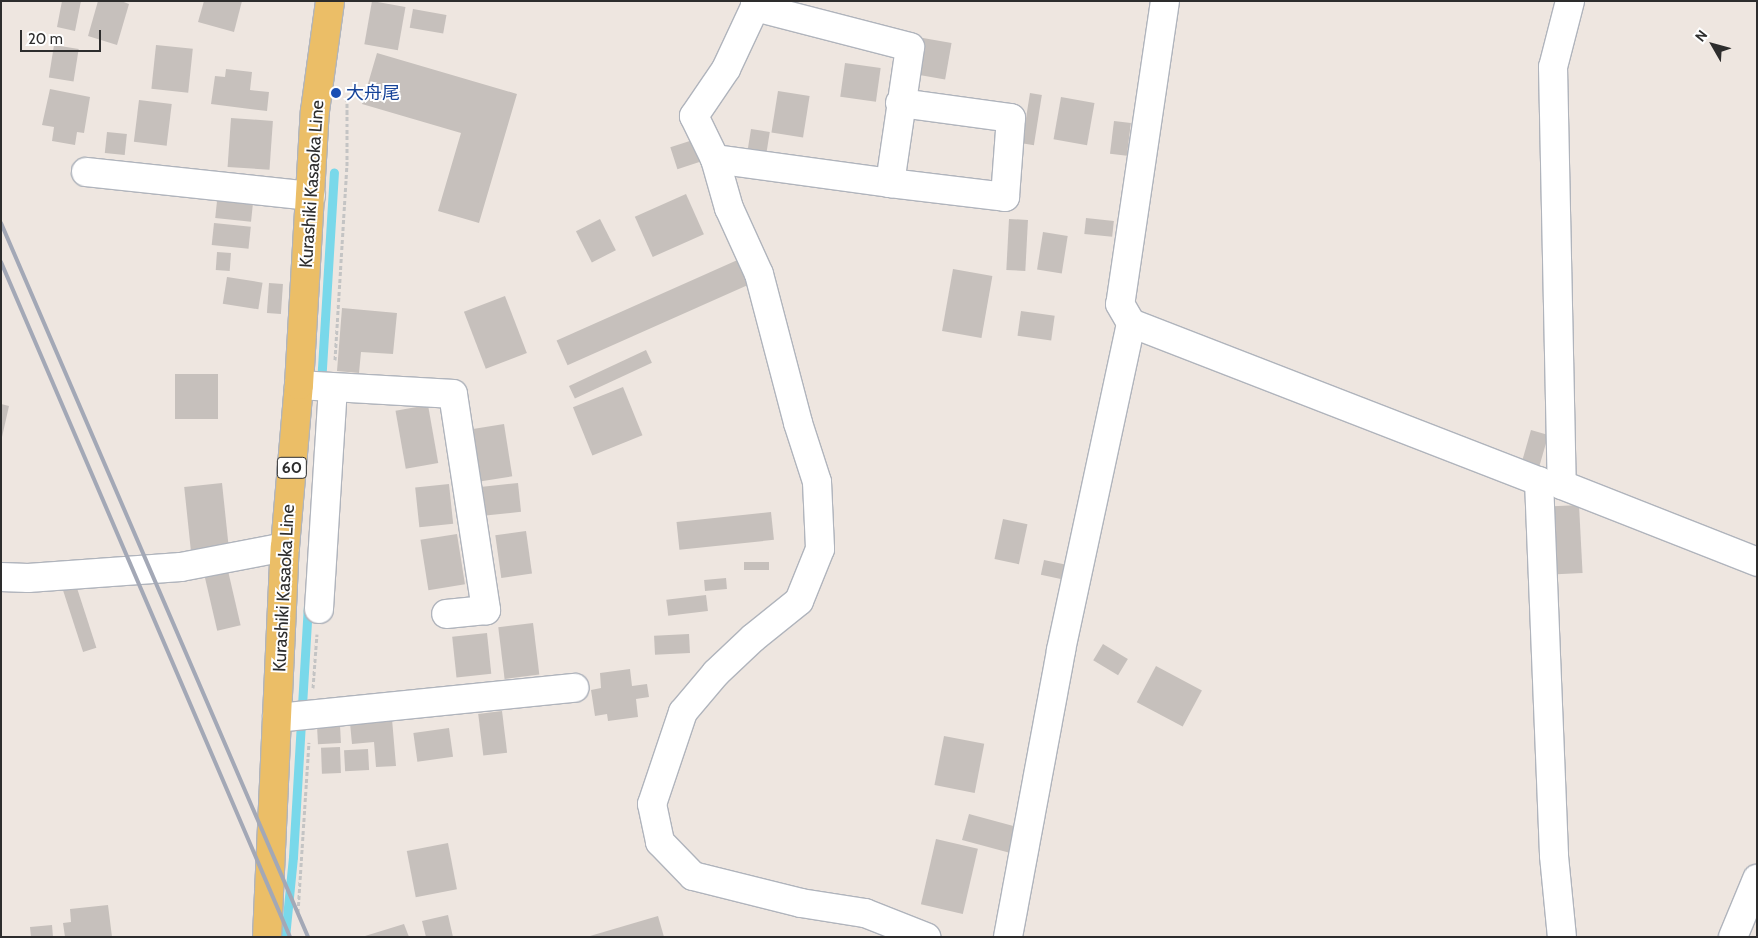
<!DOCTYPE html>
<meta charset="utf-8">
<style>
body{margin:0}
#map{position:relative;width:1758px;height:938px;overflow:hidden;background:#eee6e0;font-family:Cabin,"Noto Sans JP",sans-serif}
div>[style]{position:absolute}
.stream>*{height:9px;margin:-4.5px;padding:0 4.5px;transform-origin:4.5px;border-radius:4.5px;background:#79d8ea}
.building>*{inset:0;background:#c6c0bc;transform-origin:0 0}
.path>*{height:3px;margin-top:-1.5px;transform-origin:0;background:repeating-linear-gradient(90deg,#c4c4c4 0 4px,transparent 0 6.5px)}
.roads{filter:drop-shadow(1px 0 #b0b4bc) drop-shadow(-1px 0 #b0b4bc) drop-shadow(0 1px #b0b4bc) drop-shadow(0 -1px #b0b4bc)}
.minor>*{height:28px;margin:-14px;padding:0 14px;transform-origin:14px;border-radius:14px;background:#fff}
.major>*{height:28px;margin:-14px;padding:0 14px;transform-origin:14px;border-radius:14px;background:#ebbe67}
.rail>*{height:4px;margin:-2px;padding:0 2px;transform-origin:2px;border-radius:2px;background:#a3a8b6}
.dots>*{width:14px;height:14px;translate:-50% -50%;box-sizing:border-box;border:2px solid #fff;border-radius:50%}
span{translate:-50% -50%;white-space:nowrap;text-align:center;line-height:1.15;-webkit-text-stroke:4px #fff;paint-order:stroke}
.shield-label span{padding:1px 4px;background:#fff;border:1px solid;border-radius:4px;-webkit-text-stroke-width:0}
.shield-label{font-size:16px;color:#2d2d2d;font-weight:700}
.transit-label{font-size:18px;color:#164399}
.left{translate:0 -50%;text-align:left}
.street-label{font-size:18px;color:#2d2d2d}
.frame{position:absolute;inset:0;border:2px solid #2d2d2d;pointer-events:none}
.north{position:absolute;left:1688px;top:20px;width:50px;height:50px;-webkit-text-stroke:4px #fff;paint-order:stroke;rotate:308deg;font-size:14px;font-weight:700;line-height:20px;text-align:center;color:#2d2d2d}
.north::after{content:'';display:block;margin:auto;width:18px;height:22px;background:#2d2d2d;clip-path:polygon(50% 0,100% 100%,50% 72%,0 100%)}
.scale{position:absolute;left:20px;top:30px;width:81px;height:22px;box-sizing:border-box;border:2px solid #2d2d2d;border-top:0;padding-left:6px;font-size:15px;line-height:18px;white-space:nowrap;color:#2d2d2d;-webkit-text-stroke:4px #fff;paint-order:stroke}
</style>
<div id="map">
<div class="stream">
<i style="left:321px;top:384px;width:212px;rotate:-86.5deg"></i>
<i style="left:285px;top:937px;width:80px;rotate:-84.3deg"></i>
<i style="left:293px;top:857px;width:253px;rotate:-86.6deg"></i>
</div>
<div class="building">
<i style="clip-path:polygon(62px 1px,81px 1px,75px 31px,57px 27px)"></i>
<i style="clip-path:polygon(98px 1px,121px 1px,129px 4px,117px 45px,88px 36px)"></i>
<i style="clip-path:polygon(204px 1px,242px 1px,234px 32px,198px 22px)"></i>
<i style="left:372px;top:1px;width:34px;height:44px;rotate:10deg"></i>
<i style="left:413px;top:9px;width:34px;height:19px;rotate:10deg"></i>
<i style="left:923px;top:38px;width:29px;height:37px;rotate:10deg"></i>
<i style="left:54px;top:45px;width:25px;height:33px;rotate:9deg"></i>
<i style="left:156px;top:45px;width:37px;height:44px;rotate:6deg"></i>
<i style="clip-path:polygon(377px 53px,517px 94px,479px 223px,438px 211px,461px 133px,362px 104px)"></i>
<i style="left:845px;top:63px;width:36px;height:34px;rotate:8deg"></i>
<i style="clip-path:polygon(226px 69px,252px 72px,250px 90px,269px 92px,267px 111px,211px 104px,215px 76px,225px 77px)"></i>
<i style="clip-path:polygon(50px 89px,90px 97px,84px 133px,77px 132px,75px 145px,52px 141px,54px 127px,42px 125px)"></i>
<i style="left:778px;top:91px;width:32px;height:42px;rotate:9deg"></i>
<i style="left:1030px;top:93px;width:12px;height:51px;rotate:9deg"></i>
<i style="left:1061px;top:97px;width:34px;height:43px;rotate:10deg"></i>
<i style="left:139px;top:100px;width:33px;height:42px;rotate:7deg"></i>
<i style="left:231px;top:118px;width:42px;height:49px;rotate:4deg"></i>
<i style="left:1114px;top:121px;width:17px;height:33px;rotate:7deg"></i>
<i style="left:751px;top:129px;width:19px;height:21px;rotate:9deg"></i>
<i style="left:107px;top:132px;width:20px;height:21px;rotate:6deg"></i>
<i style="left:696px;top:139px;width:23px;height:27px;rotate:72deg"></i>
<i style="left:686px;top:194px;width:44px;height:56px;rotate:66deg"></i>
<i style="left:217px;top:201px;width:36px;height:17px;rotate:6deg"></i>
<i style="left:1086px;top:218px;width:28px;height:16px;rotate:6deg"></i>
<i style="left:600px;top:219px;width:35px;height:27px;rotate:63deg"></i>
<i style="left:1009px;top:219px;width:19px;height:51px;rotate:3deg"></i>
<i style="left:214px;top:223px;width:37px;height:22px;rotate:6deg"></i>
<i style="left:1043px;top:232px;width:25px;height:38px;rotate:9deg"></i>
<i style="left:217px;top:252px;width:14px;height:18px;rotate:4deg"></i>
<i style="left:742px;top:258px;width:27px;height:203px;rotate:66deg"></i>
<i style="left:953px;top:269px;width:40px;height:63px;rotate:10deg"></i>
<i style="left:227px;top:277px;width:36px;height:27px;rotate:9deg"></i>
<i style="left:269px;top:283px;width:14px;height:30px;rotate:4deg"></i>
<i style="left:505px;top:296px;width:61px;height:44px;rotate:69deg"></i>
<i style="clip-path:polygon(342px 308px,397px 313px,393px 354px,361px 352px,359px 373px,337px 371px)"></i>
<i style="left:1021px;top:311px;width:34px;height:25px;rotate:8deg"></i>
<i style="left:646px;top:350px;width:14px;height:85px;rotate:65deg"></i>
<i style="left:175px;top:374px;width:43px;height:45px"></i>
<i style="left:623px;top:387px;width:52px;height:54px;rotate:68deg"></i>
<i style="clip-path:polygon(1px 404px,9px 406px,2px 437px,1px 437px)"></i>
<i style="left:428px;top:405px;width:59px;height:33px;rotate:80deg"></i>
<i style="left:504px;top:424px;width:53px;height:33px;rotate:81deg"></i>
<i style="left:1531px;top:430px;width:18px;height:34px;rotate:16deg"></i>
<i style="left:222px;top:483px;width:63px;height:38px;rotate:84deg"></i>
<i style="left:518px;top:483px;width:29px;height:38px;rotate:84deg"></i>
<i style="left:449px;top:484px;width:40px;height:34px;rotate:84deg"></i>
<i style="left:1579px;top:505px;width:68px;height:31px;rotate:87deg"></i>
<i style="left:771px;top:512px;width:28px;height:95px;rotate:84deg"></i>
<i style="left:1003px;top:519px;width:25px;height:41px;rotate:12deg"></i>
<i style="left:526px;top:531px;width:43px;height:31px;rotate:82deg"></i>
<i style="left:457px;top:534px;width:51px;height:37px;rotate:81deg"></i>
<i style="left:1044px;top:560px;width:24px;height:15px;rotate:12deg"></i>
<i style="left:226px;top:562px;width:65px;height:24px;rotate:77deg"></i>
<i style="left:769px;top:562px;width:8px;height:25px;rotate:90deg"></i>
<i style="left:726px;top:578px;width:11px;height:22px;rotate:85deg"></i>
<i style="left:76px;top:585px;width:66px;height:14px;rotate:72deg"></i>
<i style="left:706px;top:595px;width:16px;height:40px;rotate:83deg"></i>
<i style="left:533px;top:623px;width:52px;height:35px;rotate:83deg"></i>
<i style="left:487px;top:633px;width:41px;height:35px;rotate:84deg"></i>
<i style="left:689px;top:634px;width:19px;height:35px;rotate:87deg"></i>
<i style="left:1103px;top:644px;width:29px;height:19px;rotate:31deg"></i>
<i style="left:1156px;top:666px;width:52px;height:41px;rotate:28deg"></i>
<i style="clip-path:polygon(630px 669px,632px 686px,647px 684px,649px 697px,636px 699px,638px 717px,608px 721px,607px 714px,595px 716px,591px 690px,601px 688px,600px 673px)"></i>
<i style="left:502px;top:711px;width:42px;height:24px;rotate:83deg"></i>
<i style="clip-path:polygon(392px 719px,396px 766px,376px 767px,374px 742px,352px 744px,350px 723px)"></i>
<i style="left:340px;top:725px;width:18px;height:23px;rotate:87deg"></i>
<i style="left:449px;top:728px;width:29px;height:36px;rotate:82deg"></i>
<i style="left:944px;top:736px;width:41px;height:50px;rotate:11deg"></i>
<i style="left:340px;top:747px;width:26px;height:19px;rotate:88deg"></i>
<i style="left:368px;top:749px;width:21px;height:24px;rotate:87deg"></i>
<i style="left:969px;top:814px;width:53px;height:27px;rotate:15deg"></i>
<i style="left:936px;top:839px;width:43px;height:67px;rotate:13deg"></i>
<i style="left:448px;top:843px;width:47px;height:42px;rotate:79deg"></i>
<i style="clip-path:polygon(108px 905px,112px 937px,65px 937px,63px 923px,71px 922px,70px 909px)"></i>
<i style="clip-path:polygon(448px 915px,453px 937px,426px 937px,422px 921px)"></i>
<i style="clip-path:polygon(658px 916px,664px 937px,591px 937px,590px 936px)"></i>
<i style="clip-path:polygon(404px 924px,409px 937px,365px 937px,365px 936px)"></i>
<i style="clip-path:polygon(52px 925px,53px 937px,31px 937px,30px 927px)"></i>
</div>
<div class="path">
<i style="left:335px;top:360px;width:194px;rotate:-86.5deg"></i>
<i style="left:347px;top:166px;width:70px;rotate:-90deg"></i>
<i style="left:313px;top:688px;width:54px;rotate:-85.8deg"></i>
<i style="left:298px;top:912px;width:170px;rotate:-86.3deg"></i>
</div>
<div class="roads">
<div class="minor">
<i style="left:1165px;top:1px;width:306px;rotate:98.4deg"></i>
<i style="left:1120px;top:304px;width:22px;rotate:60deg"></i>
<i style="left:1131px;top:323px;width:438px;rotate:21.2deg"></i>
<i style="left:1539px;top:481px;width:375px;rotate:87.7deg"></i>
<i style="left:1554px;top:856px;width:81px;rotate:84.4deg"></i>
<i style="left:1570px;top:1px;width:68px;rotate:104.4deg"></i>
<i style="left:1553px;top:67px;width:418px;rotate:88.8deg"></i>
<i style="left:1562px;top:485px;width:210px;rotate:21.5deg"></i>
<i style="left:755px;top:7px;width:68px;rotate:115.1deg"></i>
<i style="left:726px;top:69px;width:57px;rotate:124.2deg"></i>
<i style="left:694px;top:116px;width:48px;rotate:64deg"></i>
<i style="left:715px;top:159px;width:51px;rotate:74.1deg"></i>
<i style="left:729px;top:208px;width:72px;rotate:65.6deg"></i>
<i style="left:759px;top:274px;width:154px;rotate:75.3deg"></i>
<i style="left:798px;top:423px;width:62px;rotate:72.1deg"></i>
<i style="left:817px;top:482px;width:67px;rotate:87.4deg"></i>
<i style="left:820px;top:549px;width:56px;rotate:112deg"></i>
<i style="left:799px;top:601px;width:59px;rotate:141.2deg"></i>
<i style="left:753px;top:638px;width:51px;rotate:136.6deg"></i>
<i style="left:716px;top:673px;width:51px;rotate:130.2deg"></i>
<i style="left:683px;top:712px;width:97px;rotate:108.6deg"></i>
<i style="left:652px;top:804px;width:39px;rotate:78deg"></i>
<i style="left:660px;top:842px;width:47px;rotate:45.9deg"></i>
<i style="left:693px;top:876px;width:111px;rotate:14deg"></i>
<i style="left:801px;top:903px;width:65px;rotate:8.9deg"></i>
<i style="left:865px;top:913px;width:66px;rotate:21.5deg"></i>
<i style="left:715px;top:159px;width:177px;rotate:7.8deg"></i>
<i style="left:890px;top:183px;width:137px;rotate:-81.6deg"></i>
<i style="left:910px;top:47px;width:160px;rotate:-165.5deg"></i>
<i style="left:755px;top:7px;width:6px;rotate:-90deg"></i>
<i style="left:86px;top:172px;width:226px;rotate:6.1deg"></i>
<i style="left:890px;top:183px;width:116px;rotate:6.9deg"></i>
<i style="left:1005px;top:197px;width:79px;rotate:-85.7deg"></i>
<i style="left:1011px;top:118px;width:112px;rotate:-172.3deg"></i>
<i style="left:299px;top:385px;width:154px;rotate:3.3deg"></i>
<i style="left:453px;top:394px;width:219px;rotate:81.3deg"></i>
<i style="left:486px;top:610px;width:40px;rotate:174.3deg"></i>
<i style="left:1px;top:577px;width:27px;rotate:2deg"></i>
<i style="left:28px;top:578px;width:153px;rotate:-4.1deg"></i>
<i style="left:181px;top:567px;width:106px;rotate:-10.9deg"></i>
<i style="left:319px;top:609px;width:221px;rotate:-86.4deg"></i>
<i style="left:277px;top:718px;width:299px;rotate:-5.8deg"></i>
<i style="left:1008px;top:937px;width:292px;rotate:-79.5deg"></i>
<i style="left:1061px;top:650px;width:334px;rotate:-77.9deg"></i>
<i style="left:1733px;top:937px;width:63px;rotate:-67.5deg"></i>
</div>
<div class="major">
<i style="left:267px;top:937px;width:390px;rotate:-87.4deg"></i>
<i style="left:285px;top:547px;width:163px;rotate:-85.1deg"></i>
<i style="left:299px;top:385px;width:274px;rotate:-86.7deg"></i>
<i style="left:315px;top:111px;width:111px;rotate:-82.2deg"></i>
</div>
</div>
<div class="rail">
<i style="left:1px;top:223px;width:777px;rotate:66.73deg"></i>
<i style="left:1px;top:262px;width:734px;rotate:66.82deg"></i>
</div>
<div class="dots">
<i style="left:336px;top:93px;background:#1a4fb4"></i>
</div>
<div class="shield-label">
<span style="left:292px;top:468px">60</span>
</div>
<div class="transit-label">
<span class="left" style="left:346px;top:93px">大舟尾</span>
</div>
<div class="street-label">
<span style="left:312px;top:184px;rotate:-86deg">Kurashiki Kasaoka Line</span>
<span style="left:284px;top:588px;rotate:-87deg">Kurashiki Kasaoka Line</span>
</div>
<div class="frame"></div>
<div class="north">N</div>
<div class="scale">20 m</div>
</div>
